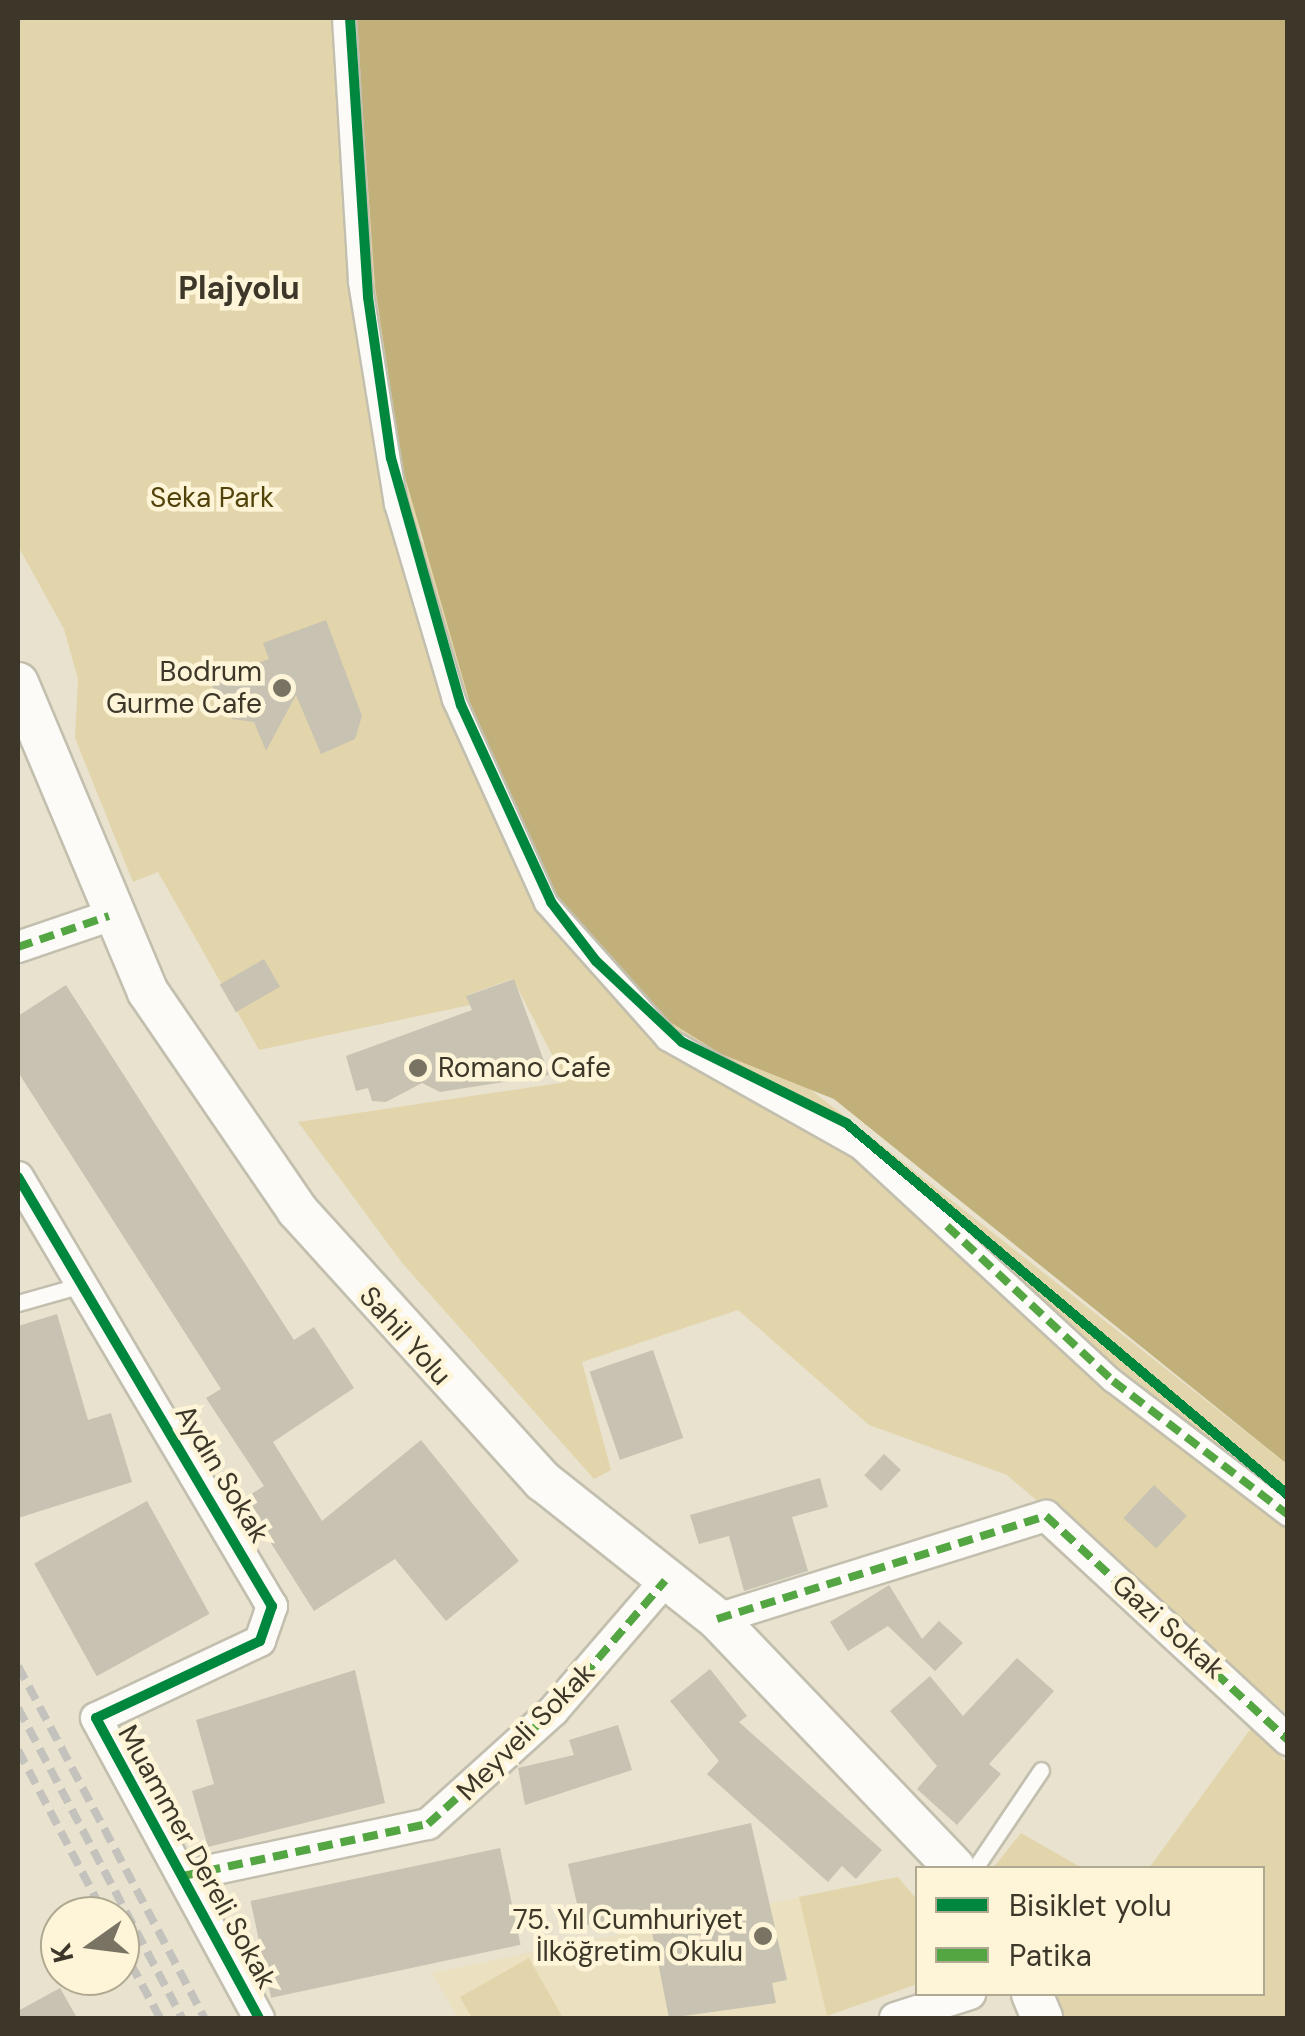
<!DOCTYPE html>
<meta charset="utf-8">
<style>
body{margin:0}
#map{position:relative;width:1305px;height:2036px;overflow:hidden;background:#e8e2ce;font-family:"DM Sans",sans-serif}
div>[style]{position:absolute}
.built>*{inset:0;background:#ebe0bf}
.green>*{inset:0;background:#e3d5ab}
.water>*{inset:0;background:#c2b07a}
.building>*{inset:0;background:#c7c2b2;transform-origin:0 0}
.roads{filter:drop-shadow(2px 0 #c3bfaf) drop-shadow(-2px 0 #c3bfaf) drop-shadow(0 2px #c3bfaf) drop-shadow(0 -2px #c3bfaf)}
.service>*{height:15px;margin:-7.5px;padding:0 7.5px;transform-origin:7.5px;border-radius:7.5px;background:#fcfbf8}
.pedestrian>*{height:22px;margin:-11px;padding:0 11px;transform-origin:11px;border-radius:11px;background:#fcfbf8}
.minor>*{height:30px;margin:-15px;padding:0 15px;transform-origin:15px;border-radius:15px;background:#fcfbf8}
.secondary>*{height:40px;margin:-20px;padding:0 20px;transform-origin:20px;border-radius:20px;background:#fcfbf8}
.rail>*{height:8px;margin-top:-4px;transform-origin:0;background:repeating-linear-gradient(90deg,#c3c2bc 0 15px,transparent 0 23px)}
.quiet>*{height:8px;margin-top:-4px;transform-origin:0;background:repeating-linear-gradient(90deg,#54a642 0 15px,transparent 0 23px)}
.cycleway>*{height:10px;margin:-5px;padding:0 5px;transform-origin:5px;border-radius:5px;background:#00873e}
.dots>*{width:28px;height:28px;translate:-50% -50%;box-sizing:border-box;border:5px solid #fef5d8;border-radius:50%}
span{translate:-50% -50%;white-space:nowrap;text-align:center;line-height:1.15;-webkit-text-stroke:9px #fef5d8;paint-order:stroke}
.park-label{font-size:28px;color:#52430a}
.poi-label{font-size:28px;color:#3c3729}
.right{translate:-100% -50%;text-align:right}
.left{translate:0 -50%;text-align:left}
.street-label{font-size:28px;color:#3c3729}
.quarter-label{font-size:32px;color:#3c3729;font-weight:700}
.frame{position:absolute;inset:0;border:20px solid #3c3729;pointer-events:none}
.legend{position:absolute;left:915px;top:1866px;width:350px;height:130px;box-sizing:border-box;background:#fef5d8;border:2px solid #b0a992;margin:0;padding:12px 18px;list-style:none;font-size:30px;color:#3c3729}
.legend li{display:flex;align-items:center;gap:20px;height:50px}
.legend b{width:50px;border:2px solid #b0a992}
.north{position:absolute;left:40px;top:1896px;width:100px;height:100px;box-sizing:border-box;background:#fef5d8;border:2px solid #b0a992;border-radius:50%;rotate:256deg;font-size:28px;font-weight:700;line-height:40px;text-align:center;color:#3c3729}
.north::after{content:'';display:block;margin:auto;width:35px;height:45px;background:#787363;clip-path:polygon(50% 0,100% 100%,50% 72%,0 100%)}
</style>
<div id="map">
<div class="built">
<i style="clip-path:polygon(898px 1877px,917px 1900px,917px 1984px,821px 2018px,458px 2018px,432px 1973px)"></i>
</div>
<div class="green">
<i style="clip-path:polygon(18px 18px,356px 18px,375px 287px,421px 540px,806px 1086px,1287px 1464px,1287px 1714px,1007px 1475px,869px 1425px,738px 1310px,582px 1362px,611px 1470px,594px 1479px,403px 1264px,298px 1122px,566px 1082px,513px 979px,467px 995px,470px 1005px,259px 1050px,158px 872px,133px 882px,75px 738px,78px 679px,64px 629px,18px 546px)"></i>
<i style="clip-path:polygon(1252px 1727px,1287px 1763px,1287px 2018px,1062px 2018px,1053px 1994px,1262px 1994px,1262px 1868px,1149px 1868px)"></i>
<i style="clip-path:polygon(1021px 1833px,1082px 1868px,993px 1868px)"></i>
<i style="clip-path:polygon(898px 1877px,917px 1900px,917px 1984px,827px 2016px,799px 1897px)"></i>
<i style="clip-path:polygon(529px 1958px,563px 2018px,472px 2018px,460px 1997px)"></i>
</div>
<div class="water">
<i style="clip-path:polygon(356px 18px,1287px 18px,1287px 1464px,834px 1099px,721px 1054px,670px 1022px,552px 892px,469px 700px,403px 470px,375px 287px)"></i>
</div>
<div class="building">
<i style="clip-path:polygon(326px 620px,362px 716px,355px 739px,321px 754px,296px 695px,266px 751px,254px 722px,232px 719px,209px 681px,269px 659px,263px 643px)"></i>
<i style="left:264px;top:959px;width:32px;height:51px;rotate:60deg"></i>
<i style="clip-path:polygon(514px 979px,549px 1075px,440px 1092px,422px 1083px,386px 1102px,372px 1101px,368px 1088px,356px 1091px,346px 1056px,472px 1010px,466px 996px)"></i>
<i style="clip-path:polygon(66px 985px,294px 1340px,314px 1327px,354px 1388px,273px 1442px,322px 1521px,421px 1440px,519px 1561px,446px 1621px,395px 1559px,314px 1611px,243px 1499px,264px 1486px,206px 1398px,221px 1389px,18px 1072px,18px 1016px)"></i>
<i style="clip-path:polygon(57px 1314px,88px 1420px,111px 1413px,132px 1482px,18px 1518px,18px 1326px)"></i>
<i style="left:653px;top:1350px;width:93px;height:67px;rotate:71deg"></i>
<i style="left:884px;top:1454px;width:23px;height:29px;rotate:43deg"></i>
<i style="clip-path:polygon(820px 1478px,828px 1507px,792px 1517px,808px 1571px,744px 1591px,729px 1536px,699px 1544px,690px 1515px)"></i>
<i style="left:1154px;top:1485px;width:45px;height:45px;rotate:43deg"></i>
<i style="left:147px;top:1501px;width:129px;height:129px;rotate:61deg"></i>
<i style="clip-path:polygon(889px 1585px,922px 1639px,939px 1621px,963px 1643px,935px 1671px,888px 1626px,848px 1651px,830px 1622px)"></i>
<i style="clip-path:polygon(1017px 1658px,1054px 1691px,989px 1764px,1001px 1774px,957px 1825px,917px 1789px,937px 1766px,890px 1711px,930px 1676px,963px 1716px)"></i>
<i style="clip-path:polygon(710px 1669px,747px 1716px,739px 1722px,882px 1850px,856px 1879px,842px 1866px,828px 1882px,707px 1774px,719px 1761px,670px 1701px)"></i>
<i style="clip-path:polygon(355px 1670px,385px 1803px,208px 1847px,192px 1791px,214px 1784px,196px 1720px)"></i>
<i style="clip-path:polygon(618px 1725px,632px 1770px,525px 1805px,518px 1768px,574px 1755px,569px 1740px)"></i>
<i style="clip-path:polygon(751px 1823px,787px 1980px,772px 1983px,776px 2003px,669px 2018px,648px 1912px,582px 1926px,568px 1864px)"></i>
<i style="left:500px;top:1848px;width:99px;height:255px;rotate:78deg"></i>
<i style="clip-path:polygon(60px 1988px,77px 2018px,18px 2018px,18px 2011px)"></i>
</div>
<div class="roads">
<div class="service">
<i style="left:18px;top:1303px;width:66px;rotate:-15.9deg"></i>
<i style="left:975px;top:1868px;width:118px;rotate:-56deg"></i>
</div>
<div class="pedestrian">
<i style="left:344px;top:18px;width:264px;rotate:86.5deg"></i>
<i style="left:360px;top:282px;width:225px;rotate:80.8deg"></i>
<i style="left:396px;top:504px;width:204px;rotate:73.5deg"></i>
<i style="left:454px;top:700px;width:223px;rotate:65.6deg"></i>
<i style="left:546px;top:903px;width:182px;rotate:48.3deg"></i>
<i style="left:667px;top:1039px;width:220px;rotate:29.4deg"></i>
<i style="left:859px;top:1147px;width:345px;rotate:42.7deg"></i>
<i style="left:1113px;top:1381px;width:220px;rotate:37.4deg"></i>
</div>
<div class="minor">
<i style="left:18px;top:947px;width:96px;rotate:-18.8deg"></i>
<i style="left:18px;top:1177px;width:499px;rotate:59.4deg"></i>
<i style="left:272px;top:1606px;width:37px;rotate:109deg"></i>
<i style="left:260px;top:1641px;width:181px;rotate:154.8deg"></i>
<i style="left:96px;top:1718px;width:341px;rotate:61.5deg"></i>
<i style="left:717px;top:1619px;width:345px;rotate:-17.4deg"></i>
<i style="left:1046px;top:1516px;width:330px;rotate:42.8deg"></i>
<i style="left:183px;top:1876px;width:250px;rotate:-12deg"></i>
<i style="left:428px;top:1824px;width:169px;rotate:-42.1deg"></i>
<i style="left:553px;top:1711px;width:172px;rotate:-49.3deg"></i>
<i style="left:895px;top:2018px;width:79px;rotate:-17.7deg"></i>
</div>
<div class="secondary">
<i style="left:18px;top:683px;width:335px;rotate:67.2deg"></i>
<i style="left:148px;top:992px;width:264px;rotate:55.6deg"></i>
<i style="left:297px;top:1210px;width:366px;rotate:47.8deg"></i>
<i style="left:543px;top:1481px;width:222px;rotate:38.4deg"></i>
<i style="left:717px;top:1619px;width:344px;rotate:46.3deg"></i>
<i style="left:1032px;top:1994px;width:26px;rotate:67deg"></i>
</div>
</div>
<div class="rail">
<i style="left:18px;top:1666px;width:398px;rotate:62.1deg"></i>
<i style="left:18px;top:1708px;width:351px;rotate:62.1deg"></i>
<i style="left:18px;top:1750px;width:187px;rotate:62.3deg"></i>
<i style="left:120px;top:1944px;width:84px;rotate:61.6deg"></i>
</div>
<div class="quiet">
<i style="left:18px;top:947px;width:96px;rotate:-18.8deg"></i>
<i style="left:947px;top:1226px;width:227px;rotate:43deg"></i>
<i style="left:1113px;top:1381px;width:220px;rotate:37.4deg"></i>
<i style="left:717px;top:1619px;width:345px;rotate:-17.4deg"></i>
<i style="left:1046px;top:1516px;width:330px;rotate:42.8deg"></i>
<i style="left:183px;top:1876px;width:250px;rotate:-12deg"></i>
<i style="left:428px;top:1824px;width:169px;rotate:-42.1deg"></i>
<i style="left:553px;top:1711px;width:172px;rotate:-49.3deg"></i>
</div>
<div class="cycleway">
<i style="left:350px;top:18px;width:280px;rotate:86.3deg"></i>
<i style="left:368px;top:297px;width:163px;rotate:81.9deg"></i>
<i style="left:391px;top:458px;width:257px;rotate:74.2deg"></i>
<i style="left:461px;top:705px;width:217px;rotate:65.4deg"></i>
<i style="left:551px;top:902px;width:74px;rotate:52.7deg"></i>
<i style="left:596px;top:961px;width:118px;rotate:43.3deg"></i>
<i style="left:682px;top:1042px;width:183px;rotate:26.3deg"></i>
<i style="left:846px;top:1123px;width:578px;rotate:40.08deg"></i>
<i style="left:18px;top:1177px;width:499px;rotate:59.4deg"></i>
<i style="left:272px;top:1606px;width:37px;rotate:109deg"></i>
<i style="left:260px;top:1641px;width:181px;rotate:154.8deg"></i>
<i style="left:96px;top:1718px;width:341px;rotate:61.5deg"></i>
</div>
<div class="dots">
<i style="left:282px;top:688px;background:#787363"></i>
<i style="left:418px;top:1068px;background:#787363"></i>
<i style="left:763px;top:1936px;background:#787363"></i>
</div>
<div class="park-label">
<span style="left:212px;top:498px">Seka Park</span>
</div>
<div class="poi-label">
<span class="right" style="left:262px;top:688px">Bodrum<br>Gurme Cafe</span>
<span class="left" style="left:438px;top:1068px">Romano Cafe</span>
<span class="right" style="left:743px;top:1936px">75. Yıl Cumhuriyet<br>İlköğretim Okulu</span>
</div>
<div class="street-label">
<span style="left:405px;top:1336px;rotate:48deg">Sahil Yolu</span>
<span style="left:222px;top:1474px;rotate:59deg">Aydın Sokak</span>
<span style="left:1168px;top:1627px;rotate:42deg">Gazi Sokak</span>
<span style="left:526px;top:1732px;rotate:-45deg">Meyveli Sokak</span>
<span style="left:197px;top:1857px;rotate:61deg">Muammer Dereli Sokak</span>
</div>
<div class="quarter-label">
<span style="left:239px;top:288px">Plajyolu</span>
</div>
<div class="frame"></div>
<ul class="legend">
<li><b style="height:12px;background:#00873e"></b>Bisiklet yolu</li>
<li><b style="height:12px;background:#54a642"></b>Patika</li>
</ul>
<div class="north">K</div>
</div>
